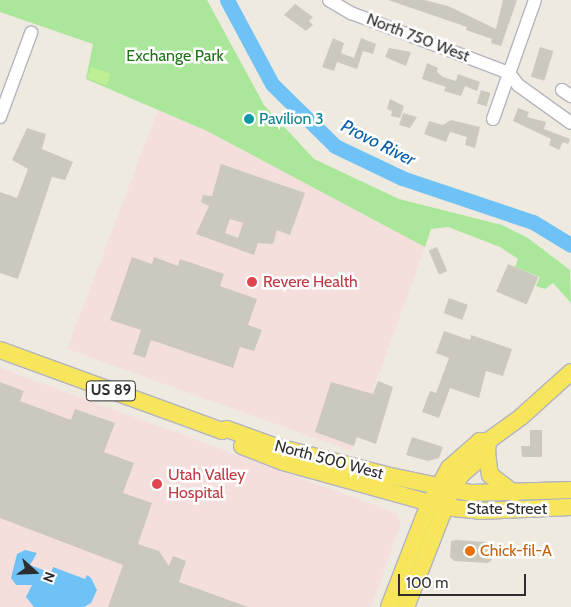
<!DOCTYPE html>
<style>
body{margin:0}
#map{position:relative;width:571px;height:607px;overflow:hidden;background:#efeadf;font-family:Cabin,sans-serif}
div>[style]{position:absolute}
.medical>*{inset:0;background:#f5dfdd}
.green>*{inset:0;background:#abe79a}
.pitch>*{inset:0;background:#bfef95;transform-origin:0 0}
.water>*{inset:0;background:#6fc2f5}
.river>*{height:15px;margin:-7.5px;padding:0 7.5px;transform-origin:7.5px;border-radius:7.5px;background:#6fc2f5}
.building>*{inset:0;background:#cbc8be;transform-origin:0 0}
.roads{filter:drop-shadow(1px 0 #b3b4c1) drop-shadow(-1px 0 #b3b4c1) drop-shadow(0 1px #b3b4c1) drop-shadow(0 -1px #b3b4c1)}
.minor>*{height:12px;margin:-6px;padding:0 6px;transform-origin:6px;border-radius:6px;background:#fff}
.major>*{height:16px;margin:-8px;padding:0 8px;transform-origin:8px;border-radius:8px;background:#f7e55c}
.dots>*{width:14px;height:14px;translate:-50% -50%;box-sizing:border-box;border:2px solid #fff;border-radius:50%}
span{translate:-50% -50%;white-space:nowrap;text-align:center;line-height:1.15;-webkit-text-stroke:5px #fff;paint-order:stroke}
.shield-label span{padding:1px 4px;background:#fff;border:1px solid;border-radius:4px;-webkit-text-stroke-width:0}
.shield-label{font-size:15px;color:#2d2d2d;font-weight:700}
.street-label{font-size:16px;color:#2d2d2d}
.park-label{font-size:16px;color:#207018}
.culture-label{font-size:16px;color:#0d838f}
.left{translate:0 -50%;text-align:left}
.health-label{font-size:16px;color:#be3a42}
.food-label{font-size:16px;color:#c56008}
.water-label{font-size:18px;color:#075ea7;font-style:italic}
.north{position:absolute;left:10px;top:547px;width:50px;height:50px;-webkit-text-stroke:4px #fff;paint-order:stroke;rotate:110deg;font-size:14px;font-weight:700;line-height:20px;text-align:center;color:#2d2d2d}
.north::after{content:'';display:block;margin:auto;width:18px;height:22px;background:#2d2d2d;clip-path:polygon(50% 0,100% 100%,50% 72%,0 100%)}
.scale{position:absolute;left:398px;top:574px;width:128px;height:22px;box-sizing:border-box;border:2px solid #2d2d2d;border-top:0;padding-left:6px;font-size:15px;line-height:18px;white-space:nowrap;color:#2d2d2d;-webkit-text-stroke:4px #fff;paint-order:stroke}
</style>
<div id="map">
<div class="medical">
<i style="clip-path:polygon(158px 110px,207px 131px,425px 247px,351px 451px,67px 349px)"></i>
<i style="clip-path:polygon(0 368px,396px 513px,401px 524px,371px 607px,0 607px)"></i>
</div>
<div class="green">
<i style="clip-path:polygon(0 0,207px 0,264px 105px,314px 159px,399px 199px,502px 225px,528px 238px,570px 270px,571px 303px,553px 283px,545px 289px,536px 286px,540px 277px,515px 267px,518px 259px,500px 247px,448px 227px,431px 229px,425px 247px,207px 131px,86px 79px,93px 44px,0 12px)"></i>
</div>
<div class="pitch">
<i style="left:91px;top:67px;width:21px;height:12px;rotate:19deg"></i>
</div>
<div class="water">
<i style="clip-path:polygon(25px 550px,37px 553px,30px 565px,51px 573px,53px 567px,85px 579px,87px 575px,91px 578px,97px 590px,91px 603px,84px 607px,34px 607px,26px 597px,32px 585px,16px 585px,11px 578px,17px 554px)"></i>
</div>
<div class="river">
<i style="left:227px;top:0;width:95px;rotate:61.8deg"></i>
<i style="left:272px;top:84px;width:88px;rotate:44.5deg"></i>
<i style="left:335px;top:146px;width:74px;rotate:25.5deg"></i>
<i style="left:402px;top:178px;width:138px;rotate:18.6deg"></i>
<i style="left:533px;top:222px;width:44px;rotate:31.2deg"></i>
</div>
<div class="building">
<i style="clip-path:polygon(388px 0,424px 0,448px 6px,496px 29px,503px 0,517px 0,501px 46px,491px 43px,492px 39px,466px 30px,467px 27px)"></i>
<i style="clip-path:polygon(295px 4px,313px 17px,309px 21px,313px 25px,306px 31px,284px 15px)"></i>
<i style="clip-path:polygon(333px 38px,344px 43px,341px 53px,354px 58px,361px 38px,376px 44px,373px 54px,363px 51px,357px 69px,337px 62px,334px 71px,322px 67px)"></i>
<i style="left:540px;top:47px;width:14px;height:31px;rotate:17deg"></i>
<i style="clip-path:polygon(389px 48px,411px 52px,406px 66px,385px 57px)"></i>
<i style="clip-path:polygon(427px 63px,438px 68px,437px 72px,443px 77px,456px 81px,458px 74px,480px 82px,477px 91px,465px 86px,461px 96px,444px 91px,446px 87px,422px 79px)"></i>
<i style="left:481px;top:90px;width:10px;height:14px;rotate:17deg"></i>
<i style="clip-path:polygon(390px 99px,404px 106px,400px 118px,391px 116px,392px 111px,387px 109px)"></i>
<i style="clip-path:polygon(518px 108px,529px 112px,527px 117px,546px 122px,544px 129px,570px 139px,568px 144px,563px 142px,559px 150px,549px 145px,551px 139px,513px 121px)"></i>
<i style="clip-path:polygon(403px 113px,417px 117px,410px 128px,399px 125px)"></i>
<i style="clip-path:polygon(451px 120px,480px 127px,475px 148px,465px 145px,467px 137px,450px 132px,446px 142px,424px 134px,429px 121px,443px 125px)"></i>
<i style="clip-path:polygon(27px 128px,46px 134px,42px 149px,73px 162px,65px 180px,52px 177px,18px 279px,0 273px,0 192px,17px 198px,28px 169px,12px 160px)"></i>
<i style="clip-path:polygon(evenodd,221px 164px,305px 193px,290px 235px,277px 230px,273px 244px,258px 243px,254px 255px,196px 234px,209px 206px,201px 202px,203px 195px,212px 196px,221px 164px,230px 219px,243px 223px,238px 238px,225px 233px,230px 219px)"></i>
<i style="left:437px;top:247px;width:26px;height:9px;rotate:67deg"></i>
<i style="clip-path:polygon(132px 257px,152px 264px,154px 257px,178px 266px,180px 259px,224px 274px,220px 286px,257px 299px,248px 325px,262px 330px,254px 351px,240px 347px,233px 368px,151px 340px,145px 358px,133px 354px,141px 330px,110px 320px)"></i>
<i style="left:508px;top:264px;width:33px;height:30px;rotate:23deg"></i>
<i style="left:449px;top:298px;width:20px;height:16px;rotate:20deg"></i>
<i style="clip-path:polygon(444px 331px,470px 340px,471px 335px,512px 349px,503px 376px,486px 371px,479px 398px,450px 388px,439px 418px,422px 412px,430px 391px,436px 393px,449px 358px,436px 353px)"></i>
<i style="clip-path:polygon(378px 381px,393px 387px,376px 444px,357px 437px,354px 446px,315px 432px,331px 382px,373px 394px)"></i>
<i style="clip-path:polygon(0 382px,24px 391px,20px 401px,71px 420px,75px 409px,115px 423px,104px 452px,134px 463px,123px 493px,152px 503px,138px 544px,159px 551px,169px 566px,173px 556px,186px 561px,179px 582px,248px 607px,108px 607px,123px 565px,0 518px)"></i>
<i style="clip-path:polygon(530px 430px,542px 430px,542px 457px,522px 457px,521px 446px,530px 446px)"></i>
<i style="clip-path:polygon(412px 437px,443px 447px,439px 458px,428px 461px,406px 455px)"></i>
<i style="clip-path:polygon(456px 540px,487px 542px,492px 560px,488px 563px,454px 561px,450px 557px,451px 541px)"></i>
</div>
<div class="roads">
<div class="minor">
<i style="left:329px;top:0;width:26px;rotate:31deg"></i>
<i style="left:351px;top:13px;width:169px;rotate:20.8deg"></i>
<i style="left:509px;top:73px;width:15px;rotate:53deg"></i>
<i style="left:518px;top:85px;width:65px;rotate:35.6deg"></i>
<i style="left:562px;top:90px;width:11px;rotate:34deg"></i>
<i style="left:0;top:117px;width:90px;rotate:-69.7deg"></i>
<i style="left:493px;top:119px;width:126px;rotate:-70.6deg"></i>
</div>
<div class="major">
<i style="left:0;top:350px;width:236px;rotate:20deg"></i>
<i style="left:222px;top:431px;width:5px;rotate:-22deg"></i>
<i style="left:227px;top:429px;width:50px;rotate:19.9deg"></i>
<i style="left:274px;top:446px;width:116px;rotate:14.5deg"></i>
<i style="left:386px;top:475px;width:87px;rotate:12deg"></i>
<i style="left:471px;top:493px;width:100px;rotate:-1.7deg"></i>
<i style="left:242px;top:446px;width:44px;rotate:21.3deg"></i>
<i style="left:283px;top:462px;width:167px;rotate:15.6deg"></i>
<i style="left:444px;top:507px;width:36px;rotate:6deg"></i>
<i style="left:480px;top:511px;width:91px;rotate:-2.5deg"></i>
<i style="left:487px;top:452px;width:23px;rotate:83deg"></i>
<i style="left:490px;top:475px;width:31px;rotate:37deg"></i>
<i style="left:389px;top:607px;width:105px;rotate:-68.8deg"></i>
<i style="left:427px;top:509px;width:47px;rotate:-61.8deg"></i>
<i style="left:449px;top:468px;width:41px;rotate:-41.1deg"></i>
<i style="left:480px;top:441px;width:8px"></i>
<i style="left:488px;top:441px;width:41px;rotate:-36deg"></i>
<i style="left:521px;top:417px;width:67px;rotate:-42deg"></i>
<i style="left:406px;top:607px;width:127px;rotate:-68.7deg"></i>
<i style="left:452px;top:489px;width:17px;rotate:-57deg"></i>
<i style="left:461px;top:475px;width:35px;rotate:-41deg"></i>
<i style="left:487px;top:452px;width:11px;rotate:-85deg"></i>
</div>
</div>
<div class="dots">
<i style="left:249px;top:119px;background:#0f9aa8"></i>
<i style="left:252px;top:282px;background:#e0444e"></i>
<i style="left:157px;top:484px;background:#e0444e"></i>
<i style="left:470px;top:551px;background:#e8710a"></i>
</div>
<div class="shield-label">
<span style="left:111px;top:391px">US 89</span>
</div>
<div class="street-label">
<span style="left:418px;top:38px;rotate:21deg">North 750 West</span>
<span style="left:329px;top:460px;rotate:15deg">North 500 West</span>
<span style="left:507px;top:509px">State Street</span>
</div>
<div class="park-label">
<span style="left:175px;top:56px">Exchange Park</span>
</div>
<div class="culture-label">
<span class="left" style="left:259px;top:119px">Pavilion 3</span>
</div>
<div class="health-label">
<span class="left" style="left:263px;top:282px">Revere Health</span>
<span class="left" style="left:168px;top:484px">Utah Valley<br>Hospital</span>
</div>
<div class="food-label">
<span class="left" style="left:480px;top:551px">Chick-fil-A</span>
</div>
<div class="water-label">
<span style="left:378px;top:143px;rotate:27deg">Provo River</span>
</div>
<div class="north">N</div>
<div class="scale">100 m</div>
</div>
